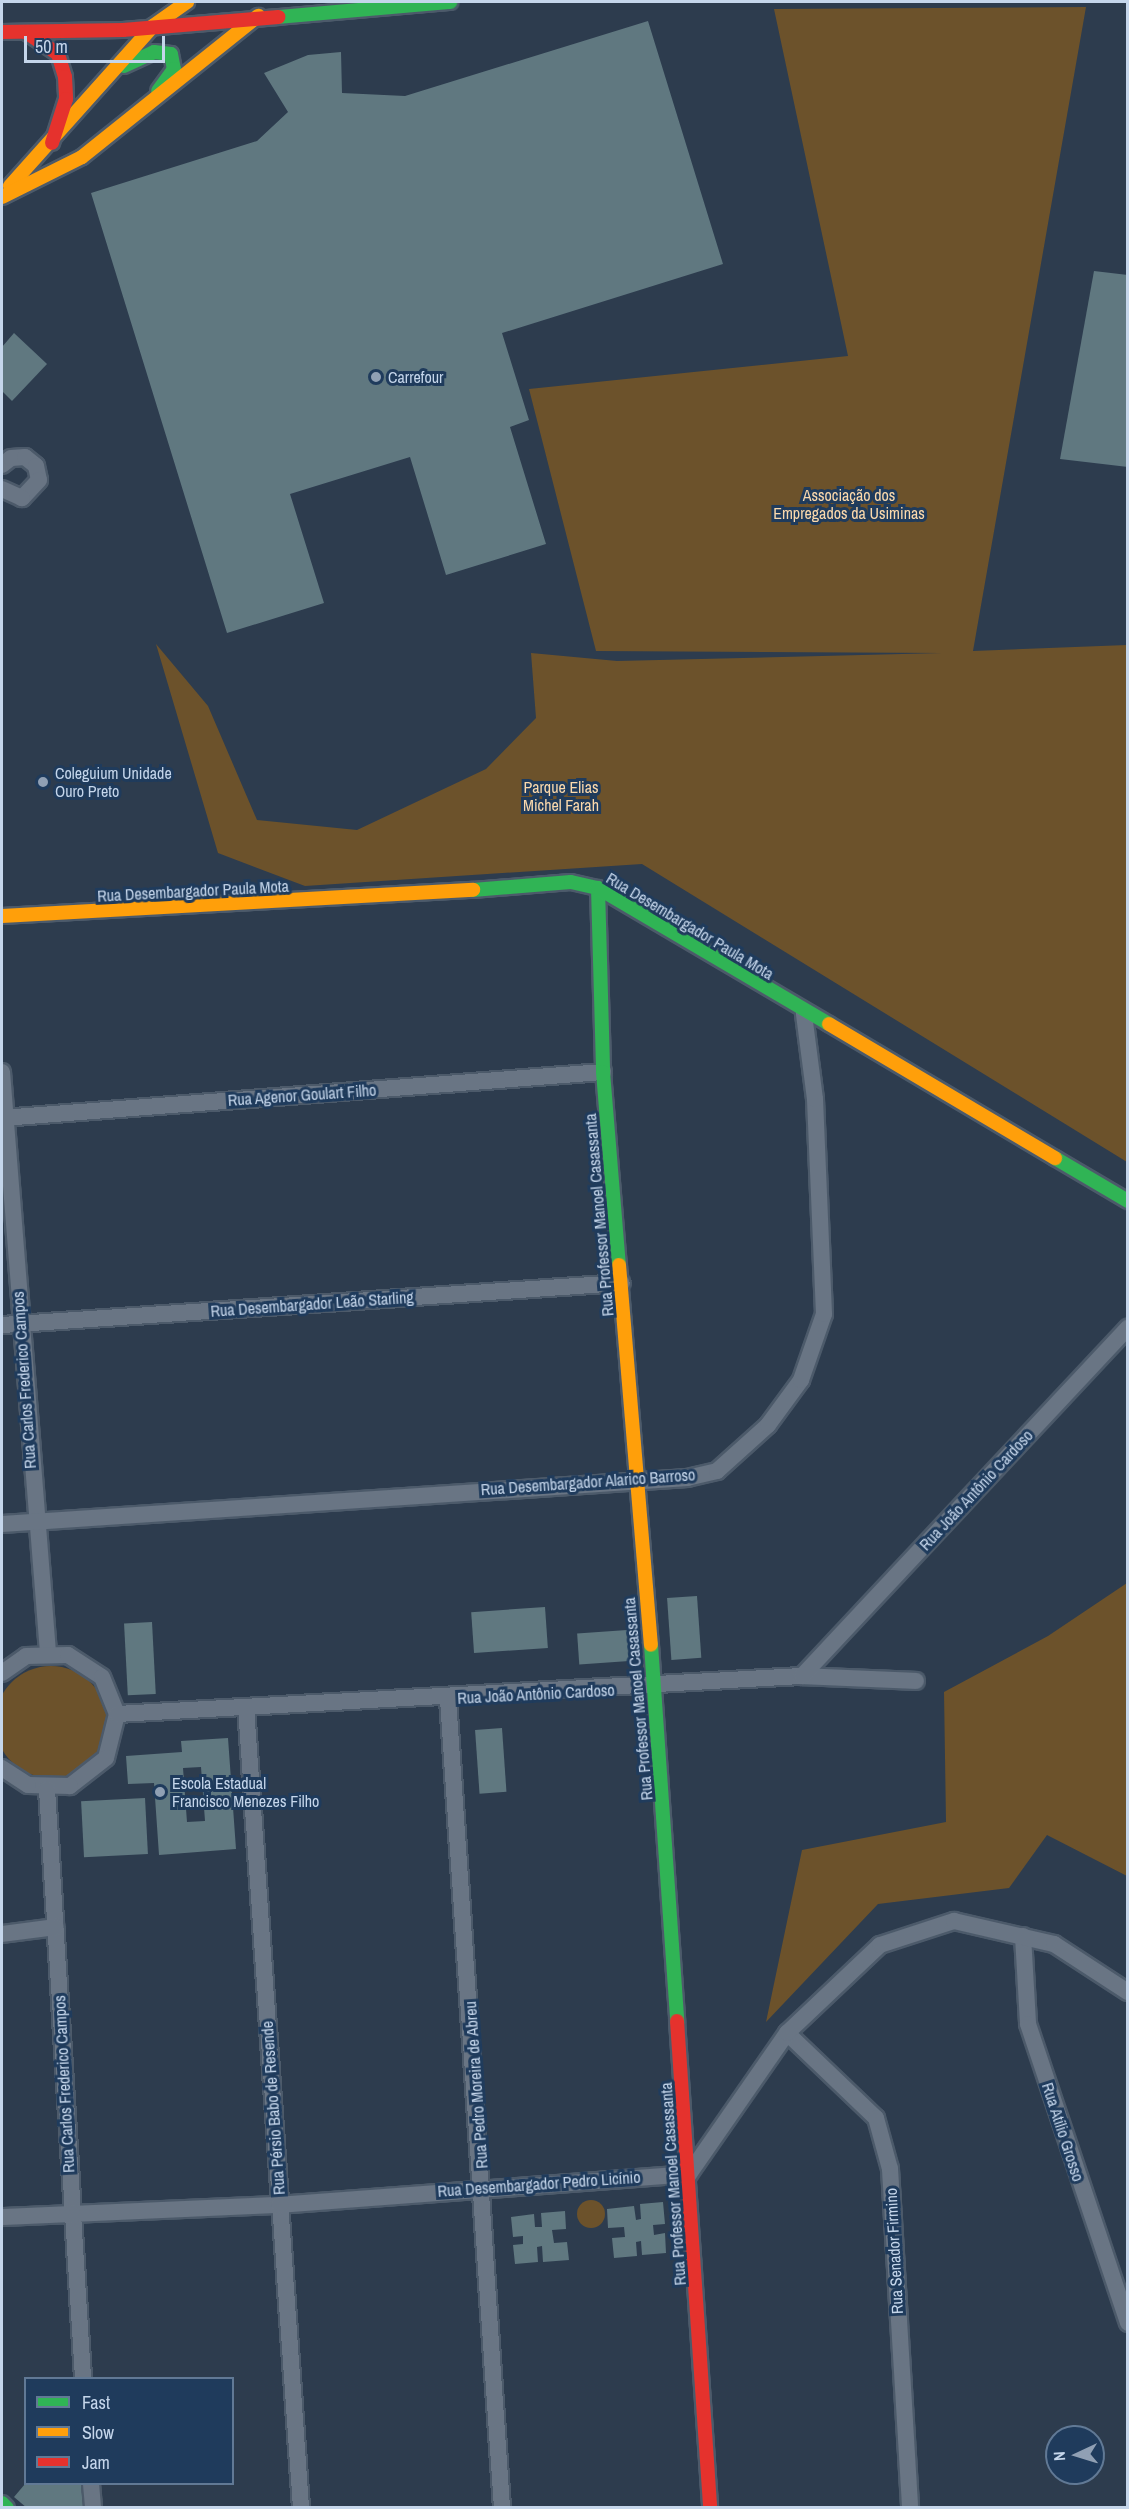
<!DOCTYPE html>
<meta charset="utf-8">
<style>
body{margin:0}
#map{position:relative;width:1129px;height:2509px;overflow:hidden;background:#2d3c4e;font-family:"Archivo Narrow",sans-serif}
div>[style]{position:absolute}
.green>*{inset:0;background:#6c522b}
.round{border-radius:50%}
.building>*{inset:0;background:#607880;transform-origin:0 0}
.roads{filter:drop-shadow(2px 0 #4c5a6a) drop-shadow(-2px 0 #4c5a6a) drop-shadow(0 2px #4c5a6a) drop-shadow(0 -2px #4c5a6a)}
.street>*{height:16px;margin:-8px;padding:0 8px;transform-origin:8px;border-radius:8px;background:#697584}
.fast>*{height:14px;margin:-7px;padding:0 7px;transform-origin:7px;border-radius:7px;background:#30b455}
.slow>*{height:14px;margin:-7px;padding:0 7px;transform-origin:7px;border-radius:7px;background:#ff9f0a}
.jam>*{height:14px;margin:-7px;padding:0 7px;transform-origin:7px;border-radius:7px;background:#e5322d}
.dots>*{width:16px;height:16px;translate:-50% -50%;box-sizing:border-box;border:3px solid #1f3b5c;border-radius:50%}
span{translate:-50% -50%;white-space:nowrap;text-align:center;line-height:1.15;-webkit-text-stroke:6px #1f3b5c;paint-order:stroke}
.poi-label{font-size:16px;color:#c5d6eb}
.left{translate:0 -50%;text-align:left}
.park-label{font-size:16px;color:#fbd9ac}
.street-label{font-size:16px;color:#c5d6eb}
.frame{position:absolute;inset:0;border:3px solid #c5d6eb;pointer-events:none}
.legend{position:absolute;left:24px;top:2377px;width:210px;height:108px;box-sizing:border-box;background:#1f3b5c;border:2px solid #617995;margin:0;padding:8px 10px;list-style:none;font-size:18px;color:#c5d6eb}
.legend li{display:flex;align-items:center;gap:12px;height:30px}
.legend b{width:30px;border:2px solid #617995}
.north{position:absolute;left:1045px;top:2425px;width:60px;height:60px;box-sizing:border-box;background:#1f3b5c;border:2px solid #617995;border-radius:50%;rotate:266deg;font-size:16px;font-weight:700;line-height:24px;text-align:center;color:#c5d6eb}
.north::after{content:'';display:block;margin:auto;width:21px;height:27px;background:#90a0b4;clip-path:polygon(50% 0,100% 100%,50% 72%,0 100%)}
.scale{position:absolute;left:24px;top:36px;width:141px;height:27px;box-sizing:border-box;border:3px solid #c5d6eb;border-top:0;padding-left:8px;font-size:18px;line-height:21px;white-space:nowrap;color:#c5d6eb;-webkit-text-stroke:4px #1f3b5c;paint-order:stroke}
</style>
<div id="map">
<div class="green">
<i style="clip-path:polygon(1086px 7px,973px 651px,1127px 645px,1127px 1162px,642px 864px,305px 886px,218px 853px,156px 644px,208px 706px,257px 820px,357px 830px,486px 769px,536px 718px,531px 653px,617px 661px,942px 653px,596px 651px,529px 389px,848px 356px,774px 9px)"></i>
<i style="clip-path:polygon(1127px 1583px,1127px 1876px,1047px 1835px,1009px 1888px,878px 1904px,766px 2022px,802px 1850px,946px 1822px,944px 1692px,1048px 1636px)"></i>
<i class="round" style="left:-5px;top:1666px;width:112px;height:112px"></i>
<i class="round" style="left:577px;top:2200px;width:28px;height:28px"></i>
</div>
<div class="building">
<i style="clip-path:polygon(648px 21px,723px 264px,502px 333px,529px 420px,510px 427px,546px 544px,446px 575px,410px 457px,290px 494px,324px 603px,227px 633px,91px 193px,257px 141px,288px 112px,264px 73px,308px 55px,341px 52px,342px 93px,405px 96px)"></i>
<i style="clip-path:polygon(1094px 271px,1128px 275px,1128px 467px,1060px 459px)"></i>
<i style="clip-path:polygon(14px 333px,47px 364px,12px 401px,2px 391px,2px 347px)"></i>
<i style="left:697px;top:1596px;width:62px;height:30px;rotate:86deg"></i>
<i style="left:545px;top:1607px;width:41px;height:74px;rotate:86deg"></i>
<i style="left:152px;top:1622px;width:72px;height:28px;rotate:87deg"></i>
<i style="left:627px;top:1630px;width:31px;height:50px;rotate:86deg"></i>
<i style="left:502px;top:1728px;width:64px;height:27px;rotate:86deg"></i>
<i style="clip-path:polygon(evenodd,228px 1738px,236px 1849px,159px 1855px,154px 1783px,128px 1784px,126px 1756px,182px 1752px,181px 1741px,228px 1738px,201px 1767px,205px 1821px,187px 1822px,183px 1768px,201px 1767px)"></i>
<i style="left:145px;top:1798px;width:56px;height:64px;rotate:87deg"></i>
<i style="clip-path:polygon(663px 2202px,665px 2224px,653px 2225px,654px 2235px,665px 2233px,666px 2253px,642px 2255px,641px 2241px,636px 2242px,637px 2256px,614px 2258px,612px 2238px,625px 2237px,624px 2227px,608px 2228px,607px 2209px,634px 2206px,636px 2220px,641px 2219px,640px 2204px)"></i>
<i style="clip-path:polygon(565px 2211px,566px 2229px,552px 2230px,554px 2243px,567px 2242px,569px 2260px,543px 2262px,542px 2246px,537px 2247px,538px 2262px,515px 2264px,513px 2245px,523px 2244px,523px 2236px,513px 2237px,511px 2217px,534px 2214px,535px 2227px,542px 2227px,541px 2213px)"></i>
<i style="clip-path:polygon(25px 2484px,83px 2484px,84px 2508px,27px 2508px,14px 2497px)"></i>
</div>
<div class="roads">
<div class="street">
<i style="left:2px;top:465px;width:11px;rotate:-38deg"></i>
<i style="left:11px;top:458px;width:14px;rotate:-4deg"></i>
<i style="left:25px;top:457px;width:14px;rotate:39deg"></i>
<i style="left:36px;top:466px;width:14px;rotate:78deg"></i>
<i style="left:39px;top:480px;width:25px;rotate:133deg"></i>
<i style="left:22px;top:498px;width:22px;rotate:-156deg"></i>
<i style="left:2px;top:1072px;width:582px;rotate:85.47deg"></i>
<i style="left:2px;top:1118px;width:603px;rotate:-4.38deg"></i>
<i style="left:2px;top:1325px;width:621px;rotate:-3.88deg"></i>
<i style="left:2px;top:1524px;width:687px;rotate:-3.84deg"></i>
<i style="left:687px;top:1478px;width:31px;rotate:-13deg"></i>
<i style="left:717px;top:1471px;width:69px;rotate:-42deg"></i>
<i style="left:768px;top:1425px;width:56px;rotate:-53.7deg"></i>
<i style="left:801px;top:1380px;width:70px;rotate:-70.8deg"></i>
<i style="left:824px;top:1314px;width:215px;rotate:-92.4deg"></i>
<i style="left:815px;top:1099px;width:86px;rotate:-97.4deg"></i>
<i style="left:2px;top:1673px;width:29px;rotate:-35deg"></i>
<i style="left:26px;top:1656px;width:42px;rotate:-1.4deg"></i>
<i style="left:68px;top:1655px;width:40px;rotate:32.9deg"></i>
<i style="left:102px;top:1677px;width:40px;rotate:68deg"></i>
<i style="left:117px;top:1714px;width:45px;rotate:104deg"></i>
<i style="left:106px;top:1758px;width:46px;rotate:142.1deg"></i>
<i style="left:70px;top:1786px;width:42px;rotate:-178.6deg"></i>
<i style="left:28px;top:1785px;width:31px;rotate:-147deg"></i>
<i style="left:802px;top:1676px;width:114px;rotate:2.5deg"></i>
<i style="left:448px;top:1699px;width:811px;rotate:86.18deg"></i>
<i style="left:246px;top:1707px;width:803px;rotate:86.07deg"></i>
<i style="left:117px;top:1714px;width:686px;rotate:-3.18deg"></i>
<i style="left:802px;top:1676px;width:477px;rotate:-46.9deg"></i>
<i style="left:47px;top:1789px;width:590px;rotate:86.5deg"></i>
<i style="left:2px;top:1934px;width:54px;rotate:-7.4deg"></i>
<i style="left:1023px;top:1936px;width:88px;rotate:86.7deg"></i>
<i style="left:1028px;top:2024px;width:315px;rotate:71.5deg"></i>
<i style="left:787px;top:2033px;width:123px;rotate:43.7deg"></i>
<i style="left:876px;top:2118px;width:53px;rotate:74.6deg"></i>
<i style="left:890px;top:2169px;width:340px;rotate:86.6deg"></i>
<i style="left:2px;top:2217px;width:277px;rotate:-2.5deg"></i>
<i style="left:279px;top:2205px;width:411px;rotate:-4.3deg"></i>
<i style="left:689px;top:2174px;width:172px;rotate:-55.2deg"></i>
<i style="left:787px;top:2033px;width:128px;rotate:-43.4deg"></i>
<i style="left:880px;top:1945px;width:78px;rotate:-18deg"></i>
<i style="left:954px;top:1921px;width:103px;rotate:13deg"></i>
<i style="left:1054px;top:1944px;width:88px;rotate:33deg"></i>
<i style="left:91px;top:2484px;width:24px;rotate:85deg"></i>
</div>
<div class="fast">
<i style="left:278px;top:17px;width:173px;rotate:-5deg"></i>
<i style="left:124px;top:66px;width:33px;rotate:-25deg"></i>
<i style="left:154px;top:52px;width:17px;rotate:7deg"></i>
<i style="left:171px;top:54px;width:15px;rotate:79deg"></i>
<i style="left:174px;top:69px;width:27px;rotate:126deg"></i>
<i style="left:598px;top:888px;width:184px;rotate:88.4deg"></i>
<i style="left:603px;top:1072px;width:194px;rotate:85.3deg"></i>
<i style="left:473px;top:890px;width:98px;rotate:-4.7deg"></i>
<i style="left:571px;top:882px;width:28px;rotate:13deg"></i>
<i style="left:598px;top:888px;width:268px;rotate:30.5deg"></i>
<i style="left:1055px;top:1158px;width:85px;rotate:30.5deg"></i>
<i style="left:651px;top:1645px;width:377px;rotate:86deg"></i>
<i style="left:2px;top:2503px;width:7px;rotate:45deg"></i>
</div>
<div class="slow">
<i style="left:10px;top:186px;width:215px;rotate:-48.2deg"></i>
<i style="left:153px;top:26px;width:42px;rotate:-35.2deg"></i>
<i style="left:2px;top:197px;width:89px;rotate:-26.6deg"></i>
<i style="left:82px;top:157px;width:226px;rotate:-38.7deg"></i>
<i style="left:2px;top:916px;width:472px;rotate:-3.2deg"></i>
<i style="left:829px;top:1024px;width:263px;rotate:30.7deg"></i>
<i style="left:619px;top:1265px;width:381px;rotate:85.2deg"></i>
</div>
<div class="jam">
<i style="left:2px;top:32px;width:121px;rotate:-0.9deg"></i>
<i style="left:123px;top:30px;width:156px;rotate:-4.8deg"></i>
<i style="left:27px;top:33px;width:37px;rotate:34deg"></i>
<i style="left:58px;top:54px;width:24px;rotate:73deg"></i>
<i style="left:65px;top:77px;width:22px;rotate:87deg"></i>
<i style="left:66px;top:99px;width:46px;rotate:107.7deg"></i>
<i style="left:677px;top:2021px;width:488px;rotate:86.1deg"></i>
</div>
</div>
<div class="dots">
<i style="left:376px;top:377px;background:#90a0b4"></i>
<i style="left:43px;top:782px;background:#90a0b4"></i>
<i style="left:160px;top:1792px;background:#90a0b4"></i>
</div>
<div class="poi-label">
<span class="left" style="left:388px;top:377px">Carrefour</span>
<span class="left" style="left:55px;top:782px">Coleguium Unidade<br>Ouro Preto</span>
<span class="left" style="left:172px;top:1792px">Escola Estadual<br>Francisco Menezes Filho</span>
</div>
<div class="park-label">
<span style="left:849px;top:504px">Associação dos<br>Empregados da Usiminas</span>
<span style="left:561px;top:796px">Parque Elias<br>Michel Farah</span>
</div>
<div class="street-label">
<span style="left:193px;top:891px;rotate:-3deg">Rua Desembargador Paula Mota</span>
<span style="left:690px;top:926px;rotate:31deg">Rua Desembargador Paula Mota</span>
<span style="left:302px;top:1095px;rotate:-4deg">Rua Agenor Goulart Filho</span>
<span style="left:599px;top:1215px;rotate:-95deg">Rua Professor Manoel Casassanta</span>
<span style="left:312px;top:1304px;rotate:-4deg">Rua Desembargador Leão Starling</span>
<span style="left:24px;top:1380px;rotate:-94deg">Rua Carlos Frederico Campos</span>
<span style="left:588px;top:1482px;rotate:-4deg">Rua Desembargador Alarico Barroso</span>
<span style="left:976px;top:1490px;rotate:-47deg">Rua João Antônio Cardoso</span>
<span style="left:536px;top:1694px;rotate:-3deg">Rua João Antônio Cardoso</span>
<span style="left:638px;top:1699px;rotate:-95deg">Rua Professor Manoel Casassanta</span>
<span style="left:64px;top:2084px;rotate:-93deg">Rua Carlos Frederico Campos</span>
<span style="left:476px;top:2085px;rotate:-94deg">Rua Pedro Moreira de Abreu</span>
<span style="left:273px;top:2108px;rotate:-94deg">Rua Pérsio Babo de Resende</span>
<span style="left:1063px;top:2132px;rotate:72deg">Rua Atílio Grosso</span>
<span style="left:539px;top:2184px;rotate:-4deg">Rua Desembargador Pedro Licínio</span>
<span style="left:673px;top:2184px;rotate:-94deg">Rua Professor Manoel Casassanta</span>
<span style="left:894px;top:2251px;rotate:-93deg">Rua Senador Firmino</span>
</div>
<div class="frame"></div>
<ul class="legend">
<li><b style="height:8px;background:#30b455"></b>Fast</li>
<li><b style="height:8px;background:#ff9f0a"></b>Slow</li>
<li><b style="height:8px;background:#e5322d"></b>Jam</li>
</ul>
<div class="north">N</div>
<div class="scale">50 m</div>
</div>
